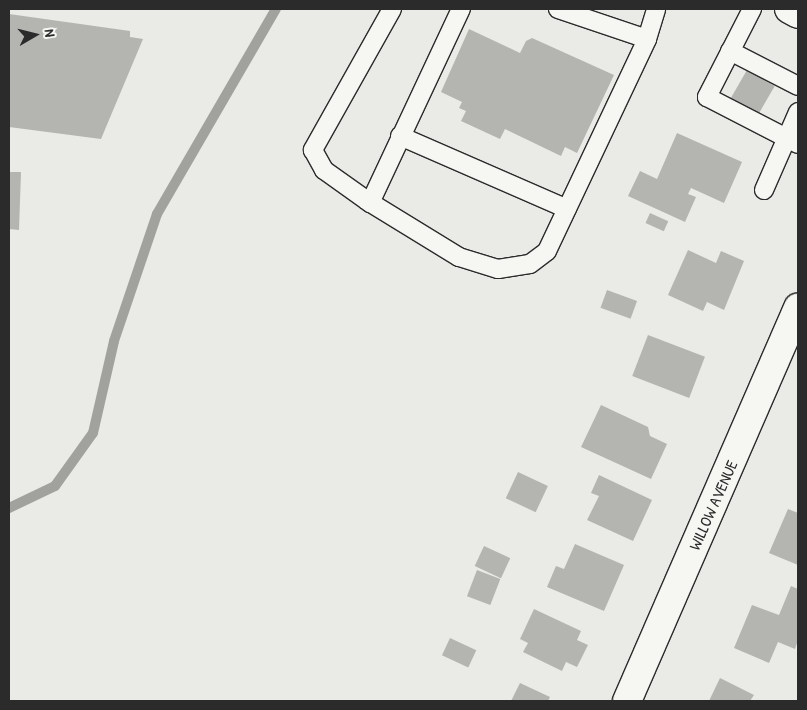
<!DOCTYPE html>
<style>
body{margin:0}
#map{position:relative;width:807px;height:710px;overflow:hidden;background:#eaeae6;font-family:"Patrick Hand",sans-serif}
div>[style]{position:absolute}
.stream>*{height:10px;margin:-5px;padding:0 5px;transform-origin:5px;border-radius:5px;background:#a1a19e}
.building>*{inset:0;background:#b4b4b1;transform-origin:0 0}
.roads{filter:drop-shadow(1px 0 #2b2b2b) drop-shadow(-1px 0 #2b2b2b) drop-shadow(0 1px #2b2b2b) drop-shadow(0 -1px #2b2b2b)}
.lane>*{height:18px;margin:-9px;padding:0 9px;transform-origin:9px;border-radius:9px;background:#f6f6f2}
.street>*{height:28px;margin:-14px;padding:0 14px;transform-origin:14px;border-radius:14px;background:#f6f6f2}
.secondary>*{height:28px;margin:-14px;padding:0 14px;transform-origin:14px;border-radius:14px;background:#f6f6f2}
span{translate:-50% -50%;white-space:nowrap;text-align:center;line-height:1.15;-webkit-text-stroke:5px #f6f6f2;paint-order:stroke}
.street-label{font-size:16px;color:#2b2b2b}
.frame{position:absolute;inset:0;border:10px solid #2b2b2b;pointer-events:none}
.north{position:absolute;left:10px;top:10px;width:50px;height:50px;-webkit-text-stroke:4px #f6f6f2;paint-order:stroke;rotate:82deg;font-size:14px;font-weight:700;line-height:20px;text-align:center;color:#2b2b2b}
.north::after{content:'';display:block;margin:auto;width:18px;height:22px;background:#2b2b2b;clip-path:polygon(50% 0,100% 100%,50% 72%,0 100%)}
</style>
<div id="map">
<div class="stream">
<i style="left:9px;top:508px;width:51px;rotate:-25.6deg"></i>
<i style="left:55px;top:486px;width:65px;rotate:-54.4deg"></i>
<i style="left:93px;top:433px;width:94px;rotate:-77.1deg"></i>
<i style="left:114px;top:341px;width:134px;rotate:-71.3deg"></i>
<i style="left:157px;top:214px;width:237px;rotate:-59.9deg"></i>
</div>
<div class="building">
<i style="clip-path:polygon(9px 14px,130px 31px,130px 37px,143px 39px,101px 139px,9px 127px)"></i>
<i style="clip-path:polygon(469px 29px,520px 53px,526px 41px,532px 38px,614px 75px,577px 153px,565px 147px,561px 156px,505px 129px,500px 139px,461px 121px,466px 111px,459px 108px,462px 102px,441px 92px)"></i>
<i style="left:747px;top:70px;width:32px;height:34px;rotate:30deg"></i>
<i style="clip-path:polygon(677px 133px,742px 162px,724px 203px,691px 188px,688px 194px,696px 197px,685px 222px,628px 196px,640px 171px,657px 179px)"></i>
<i style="clip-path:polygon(9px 172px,21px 172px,19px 230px,9px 229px)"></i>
<i style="left:650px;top:213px;width:20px;height:11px;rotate:24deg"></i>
<i style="clip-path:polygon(688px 250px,716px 263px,721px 251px,744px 261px,724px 310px,707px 302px,703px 311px,668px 295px)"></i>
<i style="left:607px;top:290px;width:32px;height:19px;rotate:20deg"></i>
<i style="left:648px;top:335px;width:61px;height:44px;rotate:21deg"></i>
<i style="clip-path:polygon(601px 405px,648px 427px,650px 436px,667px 444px,651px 479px,581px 447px)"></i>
<i style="left:518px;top:472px;width:33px;height:29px;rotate:25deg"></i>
<i style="clip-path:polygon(599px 475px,652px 500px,633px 541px,587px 520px,599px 496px,591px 493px)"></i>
<i style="clip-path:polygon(788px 509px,798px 513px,798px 565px,769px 553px)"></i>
<i style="clip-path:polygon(575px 544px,624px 565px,604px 611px,547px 587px,556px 566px,564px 569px)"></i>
<i style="left:484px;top:546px;width:29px;height:22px;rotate:25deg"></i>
<i style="left:477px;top:570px;width:25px;height:28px;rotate:21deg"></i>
<i style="clip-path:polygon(791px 586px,798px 589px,798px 640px,795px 649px,778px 642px,769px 663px,734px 648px,752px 605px,779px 615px)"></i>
<i style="clip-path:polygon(534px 609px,581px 631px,577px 640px,588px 645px,577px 667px,566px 662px,562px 671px,523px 652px,528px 643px,520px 639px)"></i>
<i style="left:450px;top:638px;width:29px;height:19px;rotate:25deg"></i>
<i style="clip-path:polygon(720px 678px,754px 695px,750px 701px,709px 701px)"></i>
<i style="clip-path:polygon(520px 683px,550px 697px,548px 701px,511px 701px)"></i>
</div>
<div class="roads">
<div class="lane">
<i style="left:392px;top:9px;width:162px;rotate:119.3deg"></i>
<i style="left:313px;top:150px;width:23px;rotate:61deg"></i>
<i style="left:324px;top:170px;width:52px;rotate:35.5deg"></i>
<i style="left:366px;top:200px;width:109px;rotate:31.5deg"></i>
<i style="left:459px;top:257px;width:41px;rotate:17.1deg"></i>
<i style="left:498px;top:269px;width:32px;rotate:-9deg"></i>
<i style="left:530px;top:264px;width:21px;rotate:-37deg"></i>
<i style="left:547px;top:251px;width:234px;rotate:-64.7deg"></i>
<i style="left:647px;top:39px;width:31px;rotate:-73deg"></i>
<i style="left:558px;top:9px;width:94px;rotate:18.6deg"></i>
<i style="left:752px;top:9px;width:99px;rotate:117.1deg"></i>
<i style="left:707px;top:97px;width:102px;rotate:27.3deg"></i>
<i style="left:730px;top:51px;width:76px;rotate:27.2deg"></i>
<i style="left:400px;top:136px;width:182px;rotate:23.6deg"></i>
<i style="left:764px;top:190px;width:85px;rotate:-66.4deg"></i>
<i style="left:370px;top:203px;width:214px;rotate:-64.9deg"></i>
</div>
<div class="street">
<i style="left:627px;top:701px;width:429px;rotate:-66.5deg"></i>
</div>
<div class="secondary">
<i style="left:789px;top:9px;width:10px;rotate:29deg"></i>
</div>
</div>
<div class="street-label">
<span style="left:713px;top:505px;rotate:-66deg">WILLOW AVENUE</span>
</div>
<div class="frame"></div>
<div class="north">N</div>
</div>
